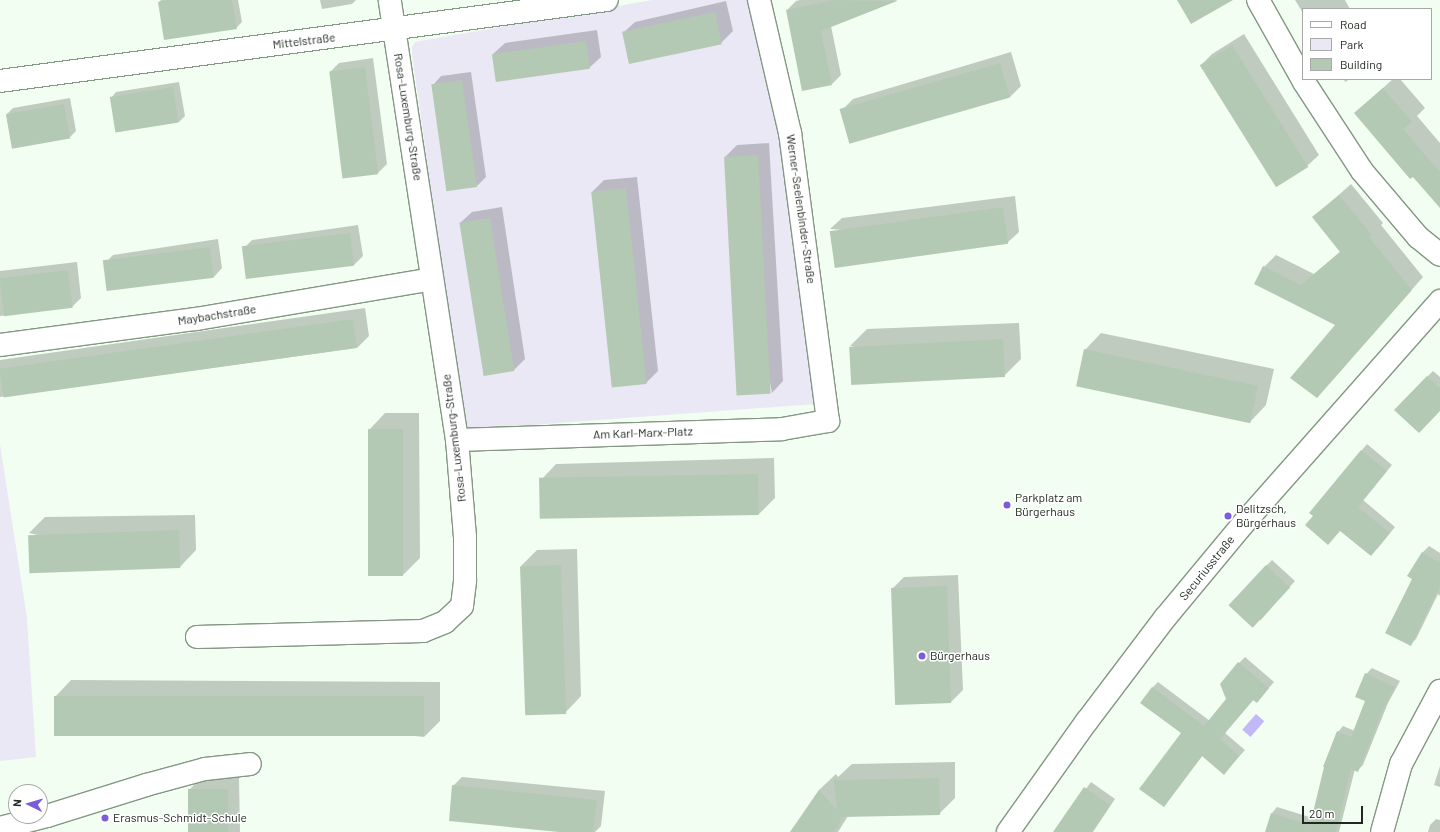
<!DOCTYPE html>
<meta charset="utf-8">
<style>
body{margin:0}
#map{position:relative;width:1440px;height:832px;overflow:hidden;background:#f1fef1;font-family:Barlow,sans-serif}
div>[style]{position:absolute}
.green>*{inset:0;background:#eae8f5}
.water>*{inset:0;background:#c2b8f7;transform-origin:0 0}
.shadow>*{inset:0;background:#0003}
.building>*{inset:0;background:#b4c9b4;transform-origin:0 0}
.roads{filter:drop-shadow(1px 0 #839783) drop-shadow(-1px 0 #839783) drop-shadow(0 1px #839783) drop-shadow(0 -1px #839783)}
.minor>*{height:22px;margin:-11px;padding:0 11px;transform-origin:11px;border-radius:11px;background:#fff}
.dots>*{width:11px;height:11px;translate:-50% -50%;box-sizing:border-box;border:2px solid #fff;border-radius:50%}
span{translate:-50% -50%;white-space:nowrap;text-align:center;line-height:1.15;-webkit-text-stroke:3px #fff;paint-order:stroke}
.street-label{font-size:12px;color:#202820}
.poi-label{font-size:12px;color:#202820}
.left{translate:0 -50%;text-align:left}
.legend{position:absolute;left:1302px;top:8px;width:130px;height:72px;box-sizing:border-box;background:#fff;border:1px solid #a6a9a6;margin:0;padding:5px 7px;list-style:none;font-size:12px;color:#202820}
.legend li{display:flex;align-items:center;gap:8px;height:20px}
.legend b{width:20px;border:1px solid #a6a9a6}
.north{position:absolute;left:8px;top:784px;width:40px;height:40px;box-sizing:border-box;background:#fff;border:1px solid #a6a9a6;border-radius:50%;rotate:275deg;font-size:11px;font-weight:700;line-height:16px;text-align:center;color:#202820}
.north::after{content:'';display:block;margin:auto;width:14px;height:18px;background:#7d5cd7;clip-path:polygon(50% 0,100% 100%,50% 72%,0 100%)}
.scale{position:absolute;left:1302px;top:806px;width:61px;height:18px;box-sizing:border-box;border:2px solid #202820;border-top:0;padding-left:5px;font-size:12px;line-height:14px;white-space:nowrap;color:#202820;-webkit-text-stroke:3px #fff;paint-order:stroke}
</style>
<div id="map">
<div class="green">
<i style="clip-path:polygon(652px 0,749px 0,780px 139px,816px 404px,465px 430px,412px 54px,412px 47px,415px 42px)"></i>
<i style="clip-path:polygon(0 444px,27px 618px,36px 757px,0 761px)"></i>
</div>
<div class="water">
<i style="left:1256px;top:714px;width:11px;height:21px;rotate:41deg"></i>
</div>
<div class="shadow">
<i style="clip-path:polygon(161px 0,238px 0,242px 22px,236px 28px,159px 2px)"></i>
<i style="clip-path:polygon(320px 0,356px 0,352px 4px,322px 9px)"></i>
<i style="clip-path:polygon(800px 0,898px 0,831px 26px,841px 75px,832px 84px,787px 10px,796px 1px)"></i>
<i style="clip-path:polygon(1295px 0,1345px 0,1350px 9px,1303px 9px,1303px 13px)"></i>
<i style="clip-path:polygon(726px 1px,733px 31px,721px 43px,623px 33px,635px 22px)"></i>
<i style="clip-path:polygon(597px 30px,601px 57px,589px 68px,493px 54px,505px 43px)"></i>
<i style="clip-path:polygon(1244px 34px,1319px 155px,1307px 166px,1201px 65px,1212px 54px)"></i>
<i style="clip-path:polygon(1011px 52px,1021px 86px,1010px 97px,841px 111px,853px 99px)"></i>
<i style="clip-path:polygon(373px 58px,387px 164px,378px 173px,330px 72px,339px 63px)"></i>
<i style="clip-path:polygon(471px 72px,486px 177px,477px 186px,433px 85px,441px 76px)"></i>
<i style="clip-path:polygon(1344px 79px,1350px 79px,1345px 82px)"></i>
<i style="clip-path:polygon(1393px 79px,1400px 79px,1425px 108px,1417px 116px,1440px 143px,1440px 206px,1355px 113px)"></i>
<i style="clip-path:polygon(179px 82px,185px 116px,179px 122px,117px 132px,111px 98px,116px 92px)"></i>
<i style="clip-path:polygon(70px 98px,76px 131px,70px 137px,7px 114px,13px 108px)"></i>
<i style="clip-path:polygon(769px 143px,783px 381px,772px 393px,725px 157px,737px 145px)"></i>
<i style="clip-path:polygon(637px 177px,658px 371px,646px 383px,592px 192px,604px 180px)"></i>
<i style="clip-path:polygon(1351px 184px,1383px 223px,1381px 225px,1423px 277px,1317px 397px,1337px 324px,1264px 267px,1276px 255px,1314px 274px,1341px 251px,1314px 217px)"></i>
<i style="clip-path:polygon(1015px 196px,1019px 232px,1007px 243px,830px 229px,842px 218px)"></i>
<i style="clip-path:polygon(502px 207px,525px 359px,514px 370px,460px 223px,472px 212px)"></i>
<i style="clip-path:polygon(358px 225px,363px 256px,354px 265px,243px 249px,252px 240px)"></i>
<i style="clip-path:polygon(218px 239px,222px 268px,214px 277px,104px 264px,113px 255px)"></i>
<i style="clip-path:polygon(77px 262px,81px 298px,72px 307px,0 316px,0 271px)"></i>
<i style="clip-path:polygon(365px 308px,369px 336px,357px 348px,0 397px,0 360px)"></i>
<i style="clip-path:polygon(1019px 323px,1021px 359px,1004px 376px,850px 346px,867px 329px)"></i>
<i style="clip-path:polygon(1101px 333px,1274px 369px,1266px 405px,1250px 422px,1085px 350px)"></i>
<i style="clip-path:polygon(1433px 371px,1440px 377px,1440px 410px,1427px 377px)"></i>
<i style="clip-path:polygon(385px 413px,419px 413px,420px 558px,403px 575px,369px 430px)"></i>
<i style="clip-path:polygon(1367px 444px,1392px 465px,1363px 500px,1395px 527px,1377px 549px,1310px 513px)"></i>
<i style="clip-path:polygon(774px 458px,775px 498px,759px 514px,540px 481px,556px 464px)"></i>
<i style="clip-path:polygon(195px 515px,196px 550px,180px 567px,29px 533px,45px 517px)"></i>
<i style="clip-path:polygon(1429px 546px,1440px 553px,1440px 596px,1438px 594px,1416px 639px,1410px 645px,1414px 579px,1408px 576px,1423px 552px)"></i>
<i style="clip-path:polygon(577px 549px,581px 696px,565px 713px,521px 566px,537px 550px)"></i>
<i style="clip-path:polygon(1272px 560px,1295px 581px,1260px 621px,1266px 566px)"></i>
<i style="clip-path:polygon(958px 575px,963px 690px,951px 702px,897px 704px,892px 589px,904px 577px)"></i>
<i style="clip-path:polygon(1245px 657px,1274px 682px,1257px 702px,1254px 699px,1225px 733px,1245px 750px,1229px 768px,1203px 755px,1164px 806px,1183px 733px,1152px 688px,1158px 682px,1210px 721px,1227px 699px,1239px 663px)"></i>
<i style="clip-path:polygon(1372px 668px,1400px 681px,1388px 703px,1363px 765px,1358px 770px,1355px 769px,1339px 832px,1266px 832px,1272px 813px,1277px 807px,1313px 818px,1338px 732px,1343px 726px,1355px 731px,1366px 701px,1366px 674px)"></i>
<i style="clip-path:polygon(71px 680px,440px 682px,440px 721px,424px 737px,55px 697px)"></i>
<i style="clip-path:polygon(955px 762px,955px 798px,939px 814px,848px 816px,838px 832px,791px 832px,819px 790px,836px 774px,838px 777px,852px 764px)"></i>
<i style="clip-path:polygon(1440px 766px,1440px 787px,1434px 785px)"></i>
<i style="clip-path:polygon(462px 777px,605px 791px,601px 826px,595px 832px,569px 832px,453px 786px)"></i>
<i style="clip-path:polygon(201px 778px,239px 778px,240px 832px,189px 832px,189px 790px)"></i>
<i style="clip-path:polygon(1091px 782px,1115px 799px,1093px 832px,1055px 831px)"></i>
<i style="clip-path:polygon(1436px 819px,1440px 820px,1440px 832px,1428px 832px,1430px 825px)"></i>
</div>
<div class="building">
<i style="clip-path:polygon(169px 0,232px 0,237px 29px,164px 40px,158px 2px)"></i>
<i style="clip-path:polygon(834px 0,897px 1px,821px 31px,832px 85px,802px 91px,786px 10px)"></i>
<i style="clip-path:polygon(1177px 0,1233px 0,1191px 24px)"></i>
<i style="left:715px;top:12px;width:33px;height:95px;rotate:78deg"></i>
<i style="left:586px;top:41px;width:28px;height:95px;rotate:82deg"></i>
<i style="left:1232px;top:45px;width:144px;height:38px;rotate:58deg"></i>
<i style="left:1000px;top:63px;width:36px;height:167px;rotate:74deg"></i>
<i style="left:365px;top:67px;width:108px;height:36px;rotate:83deg"></i>
<i style="left:462px;top:80px;width:108px;height:31px;rotate:82deg"></i>
<i style="left:173px;top:87px;width:36px;height:64px;rotate:81deg"></i>
<i style="clip-path:polygon(1383px 88px,1412px 122px,1403px 129px,1440px 172px,1440px 208px,1413px 177px,1410px 179px,1354px 113px)"></i>
<i style="left:64px;top:104px;width:35px;height:59px;rotate:80deg"></i>
<i style="left:758px;top:155px;width:239px;height:34px;rotate:87deg"></i>
<i style="left:626px;top:188px;width:197px;height:35px;rotate:84deg"></i>
<i style="clip-path:polygon(1339px 195px,1372px 235px,1369px 237px,1412px 290px,1317px 398px,1290px 378px,1335px 325px,1254px 284px,1263px 266px,1301px 285px,1340px 252px,1312px 217px)"></i>
<i style="left:1003px;top:207px;width:37px;height:175px;rotate:82deg"></i>
<i style="left:490px;top:218px;width:155px;height:31px;rotate:81deg"></i>
<i style="left:350px;top:233px;width:33px;height:109px;rotate:83deg"></i>
<i style="left:210px;top:247px;width:31px;height:108px;rotate:83deg"></i>
<i style="left:68px;top:270px;width:38px;height:69px;rotate:83deg"></i>
<i style="left:353px;top:319px;width:29px;height:357px;rotate:82deg"></i>
<i style="left:1003px;top:339px;width:38px;height:154px;rotate:87deg"></i>
<i style="left:1084px;top:349px;width:178px;height:38px;rotate:12deg"></i>
<i style="clip-path:polygon(1427px 376px,1440px 388px,1440px 411px,1419px 433px,1394px 410px)"></i>
<i style="left:368px;top:429px;width:35px;height:147px"></i>
<i style="clip-path:polygon(1361px 450px,1387px 471px,1358px 507px,1390px 533px,1371px 556px,1340px 531px,1328px 545px,1305px 525px,1313px 516px,1309px 513px)"></i>
<i style="left:758px;top:474px;width:41px;height:219px;rotate:89deg"></i>
<i style="left:179px;top:530px;width:38px;height:151px;rotate:88deg"></i>
<i style="clip-path:polygon(1422px 552px,1440px 563px,1440px 586px,1411px 646px,1385px 633px,1412px 579px,1407px 576px)"></i>
<i style="left:561px;top:565px;width:149px;height:41px;rotate:88deg"></i>
<i style="left:1266px;top:565px;width:33px;height:55px;rotate:43deg"></i>
<i style="left:947px;top:586px;width:117px;height:56px;rotate:88deg"></i>
<i style="clip-path:polygon(1238px 662px,1269px 688px,1257px 703px,1253px 700px,1220px 739px,1239px 756px,1224px 775px,1202px 756px,1164px 807px,1139px 789px,1181px 733px,1140px 703px,1152px 687px,1204px 726px,1226px 699px,1220px 684px)"></i>
<i style="clip-path:polygon(1365px 673px,1395px 687px,1383px 710px,1358px 772px,1351px 769px,1336px 832px,1265px 832px,1271px 813px,1310px 825px,1324px 767px,1323px 767px,1337px 731px,1351px 737px,1365px 701px,1355px 697px)"></i>
<i style="left:54px;top:696px;width:370px;height:40px"></i>
<i style="clip-path:polygon(939px 778px,940px 815px,843px 817px,834px 832px,790px 832px,819px 790px,837px 810px,834px 780px)"></i>
<i style="clip-path:polygon(452px 785px,597px 800px,593px 832px,559px 832px,449px 821px)"></i>
<i style="clip-path:polygon(1084px 787px,1110px 805px,1092px 832px,1053px 832px)"></i>
<i style="left:188px;top:789px;width:40px;height:43px"></i>
</div>
<div class="roads">
<div class="minor">
<i style="left:1258px;top:0;width:94px;rotate:60.7deg"></i>
<i style="left:1304px;top:82px;width:106px;rotate:56.9deg"></i>
<i style="left:1362px;top:171px;width:87px;rotate:49.7deg"></i>
<i style="left:1418px;top:237px;width:28px;rotate:39deg"></i>
<i style="left:0;top:81px;width:612px;rotate:-7.6deg"></i>
<i style="left:0;top:345px;width:198px;rotate:-7.6deg"></i>
<i style="left:196px;top:319px;width:239px;rotate:-9.6deg"></i>
<i style="left:457px;top:440px;width:325px;rotate:-1.9deg"></i>
<i style="left:782px;top:429px;width:47px;rotate:-9.9deg"></i>
<i style="left:828px;top:421px;width:290px;rotate:-97.5deg"></i>
<i style="left:790px;top:133px;width:137px;rotate:-103.1deg"></i>
<i style="left:197px;top:637px;width:226px;rotate:-1.5deg"></i>
<i style="left:423px;top:631px;width:24px;rotate:-22deg"></i>
<i style="left:445px;top:622px;width:23px;rotate:-43deg"></i>
<i style="left:462px;top:606px;width:26px;rotate:-83deg"></i>
<i style="left:465px;top:580px;width:43px;rotate:-90deg"></i>
<i style="left:465px;top:537px;width:97px;rotate:-94.7deg"></i>
<i style="left:457px;top:440px;width:445px;rotate:-98.7deg"></i>
<i style="left:0;top:828px;width:49px;rotate:-14.3deg"></i>
<i style="left:47px;top:816px;width:104px;rotate:-17.4deg"></i>
<i style="left:146px;top:785px;width:61px;rotate:-15.2deg"></i>
<i style="left:205px;top:769px;width:45px;rotate:-6.3deg"></i>
<i style="left:1008px;top:832px;width:136px;rotate:-54.6deg"></i>
<i style="left:1087px;top:721px;width:129px;rotate:-52.9deg"></i>
<i style="left:1165px;top:618px;width:122px;rotate:-50.3deg"></i>
<i style="left:1243px;top:524px;width:298px;rotate:-48.5deg"></i>
<i style="left:1382px;top:832px;width:71px;rotate:-74.4deg"></i>
<i style="left:1401px;top:764px;width:83px;rotate:-61.9deg"></i>
</div>
</div>
<div class="dots">
<i style="left:1007px;top:505px;background:#7d5cd7"></i>
<i style="left:1228px;top:516px;background:#7d5cd7"></i>
<i style="left:922px;top:656px;background:#7d5cd7"></i>
<i style="left:105px;top:818px;background:#7d5cd7"></i>
</div>
<div class="street-label">
<span style="left:304px;top:41px;rotate:-7deg">Mittelstraße</span>
<span style="left:408px;top:117px;rotate:81deg">Rosa-Luxemburg-Straße</span>
<span style="left:801px;top:209px;rotate:82deg">Werner-Seelenbinder-Straße</span>
<span style="left:217px;top:315px;rotate:-9deg">Maybachstraße</span>
<span style="left:643px;top:433px;rotate:-2deg">Am Karl-Marx-Platz</span>
<span style="left:454px;top:438px;rotate:-97deg">Rosa-Luxemburg-Straße</span>
<span style="left:1207px;top:568px;rotate:-51deg">Securiusstraße</span>
</div>
<div class="poi-label">
<span class="left" style="left:1015px;top:505px">Parkplatz am<br>Bürgerhaus</span>
<span class="left" style="left:1236px;top:516px">Delitzsch,<br>Bürgerhaus</span>
<span class="left" style="left:930px;top:656px">Bürgerhaus</span>
<span class="left" style="left:113px;top:818px">Erasmus-Schmidt-Schule</span>
</div>
<ul class="legend">
<li><b style="height:5px;background:#fff"></b>Road</li>
<li><b style="height:11px;background:#eae8f5"></b>Park</li>
<li><b style="height:11px;background:#b4c9b4"></b>Building</li>
</ul>
<div class="north">N</div>
<div class="scale">20 m</div>
</div>
